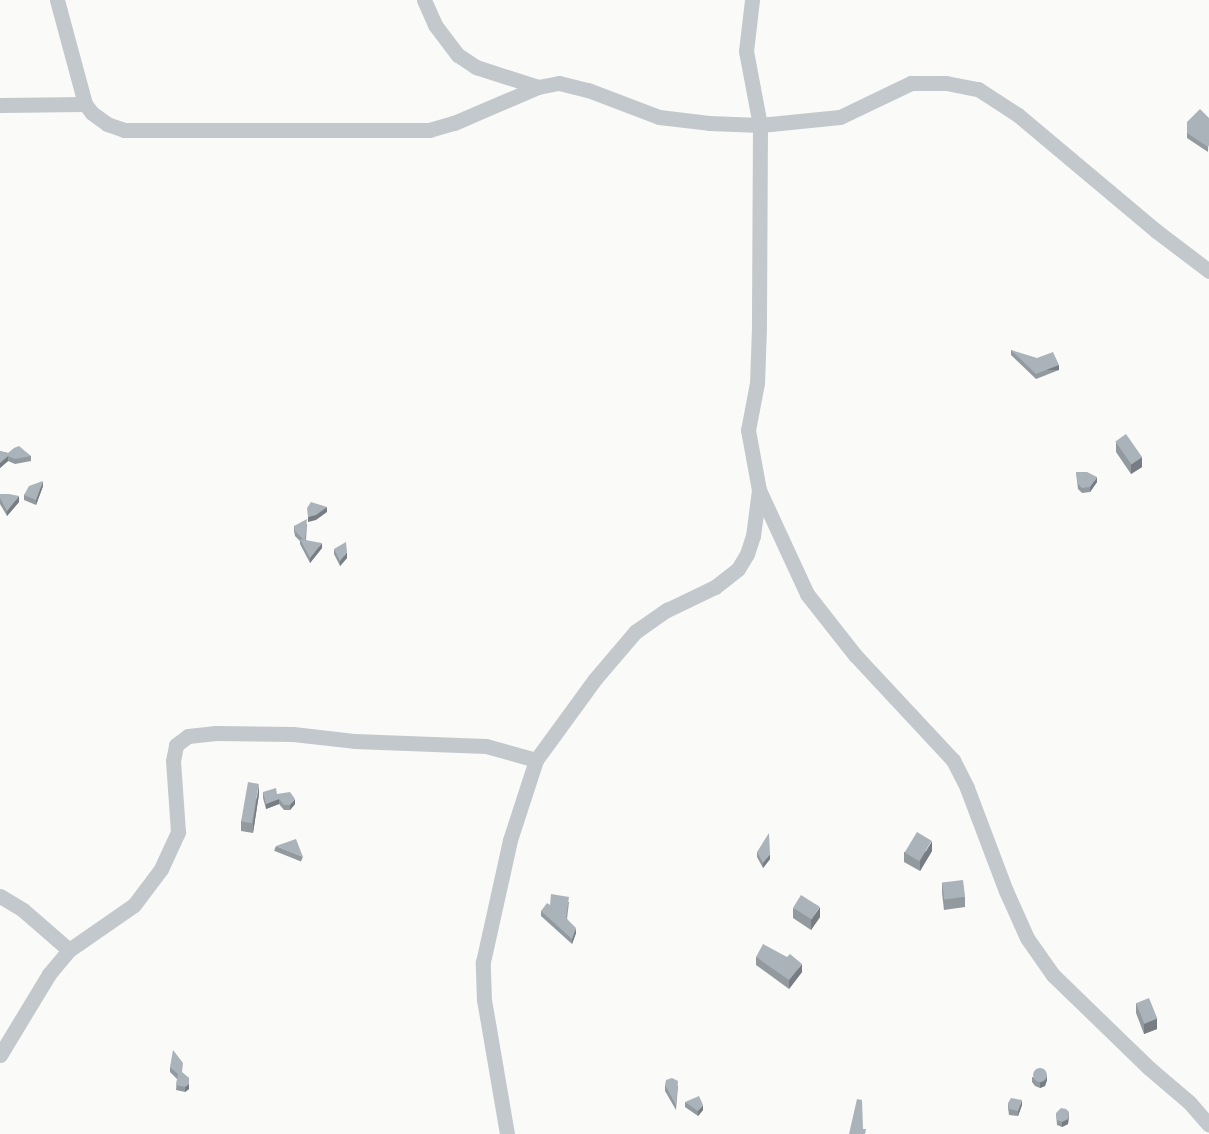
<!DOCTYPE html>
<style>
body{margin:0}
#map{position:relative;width:1209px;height:1134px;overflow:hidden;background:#fafaf8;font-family:"Source Sans 3",sans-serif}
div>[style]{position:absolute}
.minor>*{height:15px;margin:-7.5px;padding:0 7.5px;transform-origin:7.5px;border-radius:7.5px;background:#c3c8cc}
.wall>*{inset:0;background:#929a9f;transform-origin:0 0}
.shaded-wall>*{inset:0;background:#777d82;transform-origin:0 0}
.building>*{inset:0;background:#aab3b9;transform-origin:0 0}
.round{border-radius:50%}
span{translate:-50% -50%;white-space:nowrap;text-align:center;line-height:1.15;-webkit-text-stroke:5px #fff;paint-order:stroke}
</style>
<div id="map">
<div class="minor">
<i style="left:57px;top:0;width:108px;rotate:74.9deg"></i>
<i style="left:85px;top:104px;width:11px;rotate:52deg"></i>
<i style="left:92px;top:113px;width:19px;rotate:36deg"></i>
<i style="left:107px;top:124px;width:18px;rotate:19deg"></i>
<i style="left:124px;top:130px;width:305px"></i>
<i style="left:429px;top:130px;width:26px;rotate:-16deg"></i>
<i style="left:454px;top:123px;width:91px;rotate:-23.2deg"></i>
<i style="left:538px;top:87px;width:21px;rotate:-11deg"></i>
<i style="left:559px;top:83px;width:30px;rotate:14deg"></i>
<i style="left:588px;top:90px;width:76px;rotate:20.8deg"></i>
<i style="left:659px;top:117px;width:50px;rotate:6.8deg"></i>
<i style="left:709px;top:123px;width:51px;rotate:2.2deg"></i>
<i style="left:760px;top:125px;width:80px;rotate:-5.7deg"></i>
<i style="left:840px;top:117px;width:79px;rotate:-25.6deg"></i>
<i style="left:911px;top:83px;width:35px"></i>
<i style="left:946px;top:83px;width:33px;rotate:11deg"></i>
<i style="left:978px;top:89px;width:48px;rotate:33deg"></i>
<i style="left:1018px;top:115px;width:179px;rotate:40deg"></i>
<i style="left:1155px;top:230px;width:68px;rotate:37.2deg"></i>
<i style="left:424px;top:0;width:27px;rotate:66deg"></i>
<i style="left:435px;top:25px;width:38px;rotate:53deg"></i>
<i style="left:458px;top:55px;width:22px;rotate:34deg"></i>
<i style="left:476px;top:67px;width:65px;rotate:17.9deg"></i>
<i style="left:752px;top:0;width:51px;rotate:96.7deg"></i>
<i style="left:746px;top:51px;width:75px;rotate:79.3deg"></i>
<i style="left:760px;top:125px;width:202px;rotate:90.3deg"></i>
<i style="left:759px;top:327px;width:56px;rotate:92deg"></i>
<i style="left:757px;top:383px;width:48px;rotate:100.8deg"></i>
<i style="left:748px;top:430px;width:61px;rotate:79.6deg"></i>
<i style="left:759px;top:490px;width:115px;rotate:65.2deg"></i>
<i style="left:807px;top:594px;width:78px;rotate:51.8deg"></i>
<i style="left:855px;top:655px;width:144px;rotate:47deg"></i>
<i style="left:953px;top:760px;width:31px;rotate:63deg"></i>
<i style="left:967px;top:788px;width:110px;rotate:69.3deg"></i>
<i style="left:1006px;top:891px;width:51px;rotate:65.9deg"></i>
<i style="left:1027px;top:938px;width:45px;rotate:54.9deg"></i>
<i style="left:1053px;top:975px;width:134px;rotate:44.1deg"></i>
<i style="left:1149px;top:1068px;width:52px;rotate:40.4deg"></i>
<i style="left:1189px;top:1102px;width:30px;rotate:49deg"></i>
<i style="left:0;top:105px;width:85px;rotate:-0.7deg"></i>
<i style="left:0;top:896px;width:27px;rotate:31deg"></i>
<i style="left:23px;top:910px;width:61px;rotate:41deg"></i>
<i style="left:0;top:1055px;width:95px;rotate:-58.8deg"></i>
<i style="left:49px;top:974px;width:31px;rotate:-50deg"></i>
<i style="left:69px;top:950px;width:79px;rotate:-34.7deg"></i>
<i style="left:134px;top:905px;width:45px;rotate:-53.1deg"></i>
<i style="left:161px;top:869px;width:41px;rotate:-65.3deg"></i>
<i style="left:178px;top:832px;width:71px;rotate:-94deg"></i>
<i style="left:173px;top:761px;width:16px;rotate:-79deg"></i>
<i style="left:176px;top:745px;width:15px;rotate:-37deg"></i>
<i style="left:188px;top:736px;width:28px;rotate:-6deg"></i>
<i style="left:216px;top:733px;width:77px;rotate:0.7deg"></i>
<i style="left:293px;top:734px;width:61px;rotate:6.5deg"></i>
<i style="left:354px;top:741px;width:132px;rotate:2.2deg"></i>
<i style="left:486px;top:746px;width:52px;rotate:15.6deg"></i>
<i style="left:507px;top:1134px;width:136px;rotate:-99.7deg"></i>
<i style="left:484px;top:1000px;width:38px;rotate:-92deg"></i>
<i style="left:483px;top:962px;width:125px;rotate:-77.5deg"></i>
<i style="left:510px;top:840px;width:84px;rotate:-72deg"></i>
<i style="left:536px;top:760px;width:100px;rotate:-53.9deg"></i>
<i style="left:595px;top:679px;width:62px;rotate:-49.6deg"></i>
<i style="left:635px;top:632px;width:39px;rotate:-35deg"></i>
<i style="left:667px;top:610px;width:53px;rotate:-25.6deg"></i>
<i style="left:715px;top:587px;width:29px;rotate:-38deg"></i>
<i style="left:738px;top:569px;width:17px;rotate:-59deg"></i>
<i style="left:747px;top:554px;width:19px;rotate:-72deg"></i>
<i style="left:753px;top:536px;width:46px;rotate:-82.6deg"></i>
</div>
<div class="wall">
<i style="clip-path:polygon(1209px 118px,1208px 152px,1187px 138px,1187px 122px)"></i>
<i style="clip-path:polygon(1011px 350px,1059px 370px,1036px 379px,1011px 355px)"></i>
<i style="clip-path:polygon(1116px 442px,1142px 467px,1131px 474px,1116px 452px)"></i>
<i style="clip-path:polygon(0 451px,8px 453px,31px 456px,31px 461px,15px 464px,8px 461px,0 468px)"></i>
<i style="clip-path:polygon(1076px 472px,1097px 482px,1090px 492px,1082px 493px,1078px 489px)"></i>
<i style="clip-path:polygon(43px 486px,36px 505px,24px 500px,24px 495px)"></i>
<i style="clip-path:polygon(0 494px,19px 502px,7px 516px,0 504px)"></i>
<i style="clip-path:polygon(307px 524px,306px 540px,322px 548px,310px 563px,300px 544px,300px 541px,295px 536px,294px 531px,294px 526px)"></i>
<i style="clip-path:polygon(334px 549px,347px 558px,340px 566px,334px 554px)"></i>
<i style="clip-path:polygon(263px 792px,277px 794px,295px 804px,290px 810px,284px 810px,279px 804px,266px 809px,263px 798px)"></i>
<i style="clip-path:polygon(259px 794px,253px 833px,241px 831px,241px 821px)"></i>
<i style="left:276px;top:846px;width:29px;height:5px;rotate:22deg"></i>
<i style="clip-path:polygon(932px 851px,920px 871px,904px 862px,904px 852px)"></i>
<i style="clip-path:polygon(757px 852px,770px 859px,763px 868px,757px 857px)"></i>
<i style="clip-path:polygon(942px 883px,965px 897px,965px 907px,944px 910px,942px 893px)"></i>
<i style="clip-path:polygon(569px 902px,567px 919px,576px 933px,572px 944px,541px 916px,541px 911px,550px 905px)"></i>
<i style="clip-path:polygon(793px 908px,820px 917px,811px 930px,793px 918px)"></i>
<i style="clip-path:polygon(756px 957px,787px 957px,802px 972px,789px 989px,756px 965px)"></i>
<i style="clip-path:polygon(1136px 1003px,1157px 1029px,1144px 1034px,1136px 1013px)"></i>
<i style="clip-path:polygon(170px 1067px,182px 1073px,189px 1078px,189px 1089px,185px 1092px,176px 1090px,177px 1079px,170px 1072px)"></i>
<i style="clip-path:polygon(1032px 1077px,1047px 1080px,1045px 1086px,1040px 1088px,1035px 1086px,1032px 1082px)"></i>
<i style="clip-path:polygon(665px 1085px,678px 1086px,676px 1110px,665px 1091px)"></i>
<i style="clip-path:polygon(685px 1102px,703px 1110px,698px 1116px,685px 1107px)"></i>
<i style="clip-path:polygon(1008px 1103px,1022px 1105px,1018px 1116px,1009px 1115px,1008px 1108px)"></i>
<i style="clip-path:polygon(1056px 1113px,1069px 1117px,1068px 1124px,1062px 1127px,1057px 1125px)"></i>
</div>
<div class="shaded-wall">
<i style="left:1059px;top:365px;width:5px;height:25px;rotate:90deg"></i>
<i style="clip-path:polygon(8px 456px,8px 461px,0 468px,0 463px)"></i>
<i style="clip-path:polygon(1142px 457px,1142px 467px,1131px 474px,1131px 464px)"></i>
<i style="clip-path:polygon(1097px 477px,1097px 482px,1090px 492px,1090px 487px)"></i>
<i style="clip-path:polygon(43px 481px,43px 486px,36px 505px,36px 500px)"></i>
<i style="clip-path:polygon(19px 496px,19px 502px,7px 516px,7px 511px)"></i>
<i style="clip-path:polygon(327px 507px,327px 512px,316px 520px,308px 522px,308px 517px)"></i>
<i style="clip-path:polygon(322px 543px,322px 548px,310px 563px,310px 558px)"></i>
<i style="clip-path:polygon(347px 552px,347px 558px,340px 566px,340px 561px)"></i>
<i style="clip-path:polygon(259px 784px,259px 794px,253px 833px,253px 823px)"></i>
<i style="clip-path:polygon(279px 799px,279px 804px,266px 809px,266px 804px)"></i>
<i style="clip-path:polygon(295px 799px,295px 804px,290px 810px,290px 805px)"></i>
<i style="clip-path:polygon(932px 841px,932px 851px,920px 871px,920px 861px)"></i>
<i style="clip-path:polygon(770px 854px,770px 859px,763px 868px,763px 863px)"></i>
<i style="clip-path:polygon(820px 907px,820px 917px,811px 930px,811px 920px)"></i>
<i style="clip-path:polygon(576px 928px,576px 933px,572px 944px,572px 939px)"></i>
<i style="clip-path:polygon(802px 964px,802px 972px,789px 989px,789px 980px)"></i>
<i style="clip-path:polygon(1157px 1018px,1157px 1029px,1144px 1034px,1144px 1024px)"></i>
<i style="clip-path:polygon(1047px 1075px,1047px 1080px,1045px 1086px,1040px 1088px,1040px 1083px)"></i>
<i style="clip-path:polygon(189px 1084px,189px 1089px,185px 1092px,185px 1087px)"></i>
<i style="clip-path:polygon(1022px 1100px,1022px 1105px,1018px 1116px,1018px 1111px)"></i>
<i style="clip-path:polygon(703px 1105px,703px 1110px,698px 1116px,698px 1111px)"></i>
<i style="clip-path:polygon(1069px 1112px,1068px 1124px,1062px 1127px,1062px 1122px)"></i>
</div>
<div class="building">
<i style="clip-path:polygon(1200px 109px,1209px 118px,1209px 145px,1208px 147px,1187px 133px,1187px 122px)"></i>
<i style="clip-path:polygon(1011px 350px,1037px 358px,1053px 352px,1059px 365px,1036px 374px)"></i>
<i style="left:1126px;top:434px;width:28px;height:13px;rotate:55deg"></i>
<i style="clip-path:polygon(19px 446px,31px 456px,15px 459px,8px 456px,0 463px,0 451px,8px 453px,14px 448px)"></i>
<i style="clip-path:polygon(1076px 472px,1087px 472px,1097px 477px,1090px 487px,1082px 488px,1078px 484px)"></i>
<i style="clip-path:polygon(43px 481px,36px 500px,24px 495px,29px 486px)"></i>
<i style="clip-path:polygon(0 494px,9px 494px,19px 496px,7px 511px,0 498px)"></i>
<i style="clip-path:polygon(311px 502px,327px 507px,316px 515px,308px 517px,307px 508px)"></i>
<i style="clip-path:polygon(307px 519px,305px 540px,322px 543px,310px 558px,300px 539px,304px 540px,295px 531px,294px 526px)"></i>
<i style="clip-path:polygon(346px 542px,347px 552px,340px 561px,334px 549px)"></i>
<i style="left:248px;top:782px;width:11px;height:40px;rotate:10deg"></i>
<i style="clip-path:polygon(276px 788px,277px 794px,290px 792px,295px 799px,290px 805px,284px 805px,279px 799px,266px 804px,263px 792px)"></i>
<i style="left:917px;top:832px;width:17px;height:24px;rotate:31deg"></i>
<i style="clip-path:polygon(769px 833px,770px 854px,763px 863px,757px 852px)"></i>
<i style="clip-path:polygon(296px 839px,303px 857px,276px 846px)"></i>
<i style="left:963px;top:880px;width:17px;height:21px;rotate:83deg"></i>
<i style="clip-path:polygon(551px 894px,569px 897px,566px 918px,576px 928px,572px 939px,541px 911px,547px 903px,550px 905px)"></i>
<i style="left:801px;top:895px;width:22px;height:15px;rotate:32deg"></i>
<i style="clip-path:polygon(763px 944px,787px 957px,790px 954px,802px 964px,789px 980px,756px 957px)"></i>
<i style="left:1149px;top:998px;width:22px;height:14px;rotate:68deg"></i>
<i style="clip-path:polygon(173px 1050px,183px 1063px,182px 1072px,189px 1078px,189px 1084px,185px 1087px,176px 1085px,178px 1074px,170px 1067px)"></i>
<i class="round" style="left:1033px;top:1068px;width:14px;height:14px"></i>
<i style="clip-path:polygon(672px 1078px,678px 1081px,676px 1105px,665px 1085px,666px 1080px)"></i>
<i style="clip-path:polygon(699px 1096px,703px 1105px,698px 1111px,685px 1102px)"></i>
<i style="clip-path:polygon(1011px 1098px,1022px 1100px,1018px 1111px,1009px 1109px,1008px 1103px)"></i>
<i style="clip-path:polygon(857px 1099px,862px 1100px,863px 1129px,866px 1129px,865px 1134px,849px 1134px)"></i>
<i style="clip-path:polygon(1061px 1108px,1066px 1109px,1069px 1112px,1068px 1119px,1062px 1122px,1057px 1120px,1056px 1113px)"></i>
</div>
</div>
